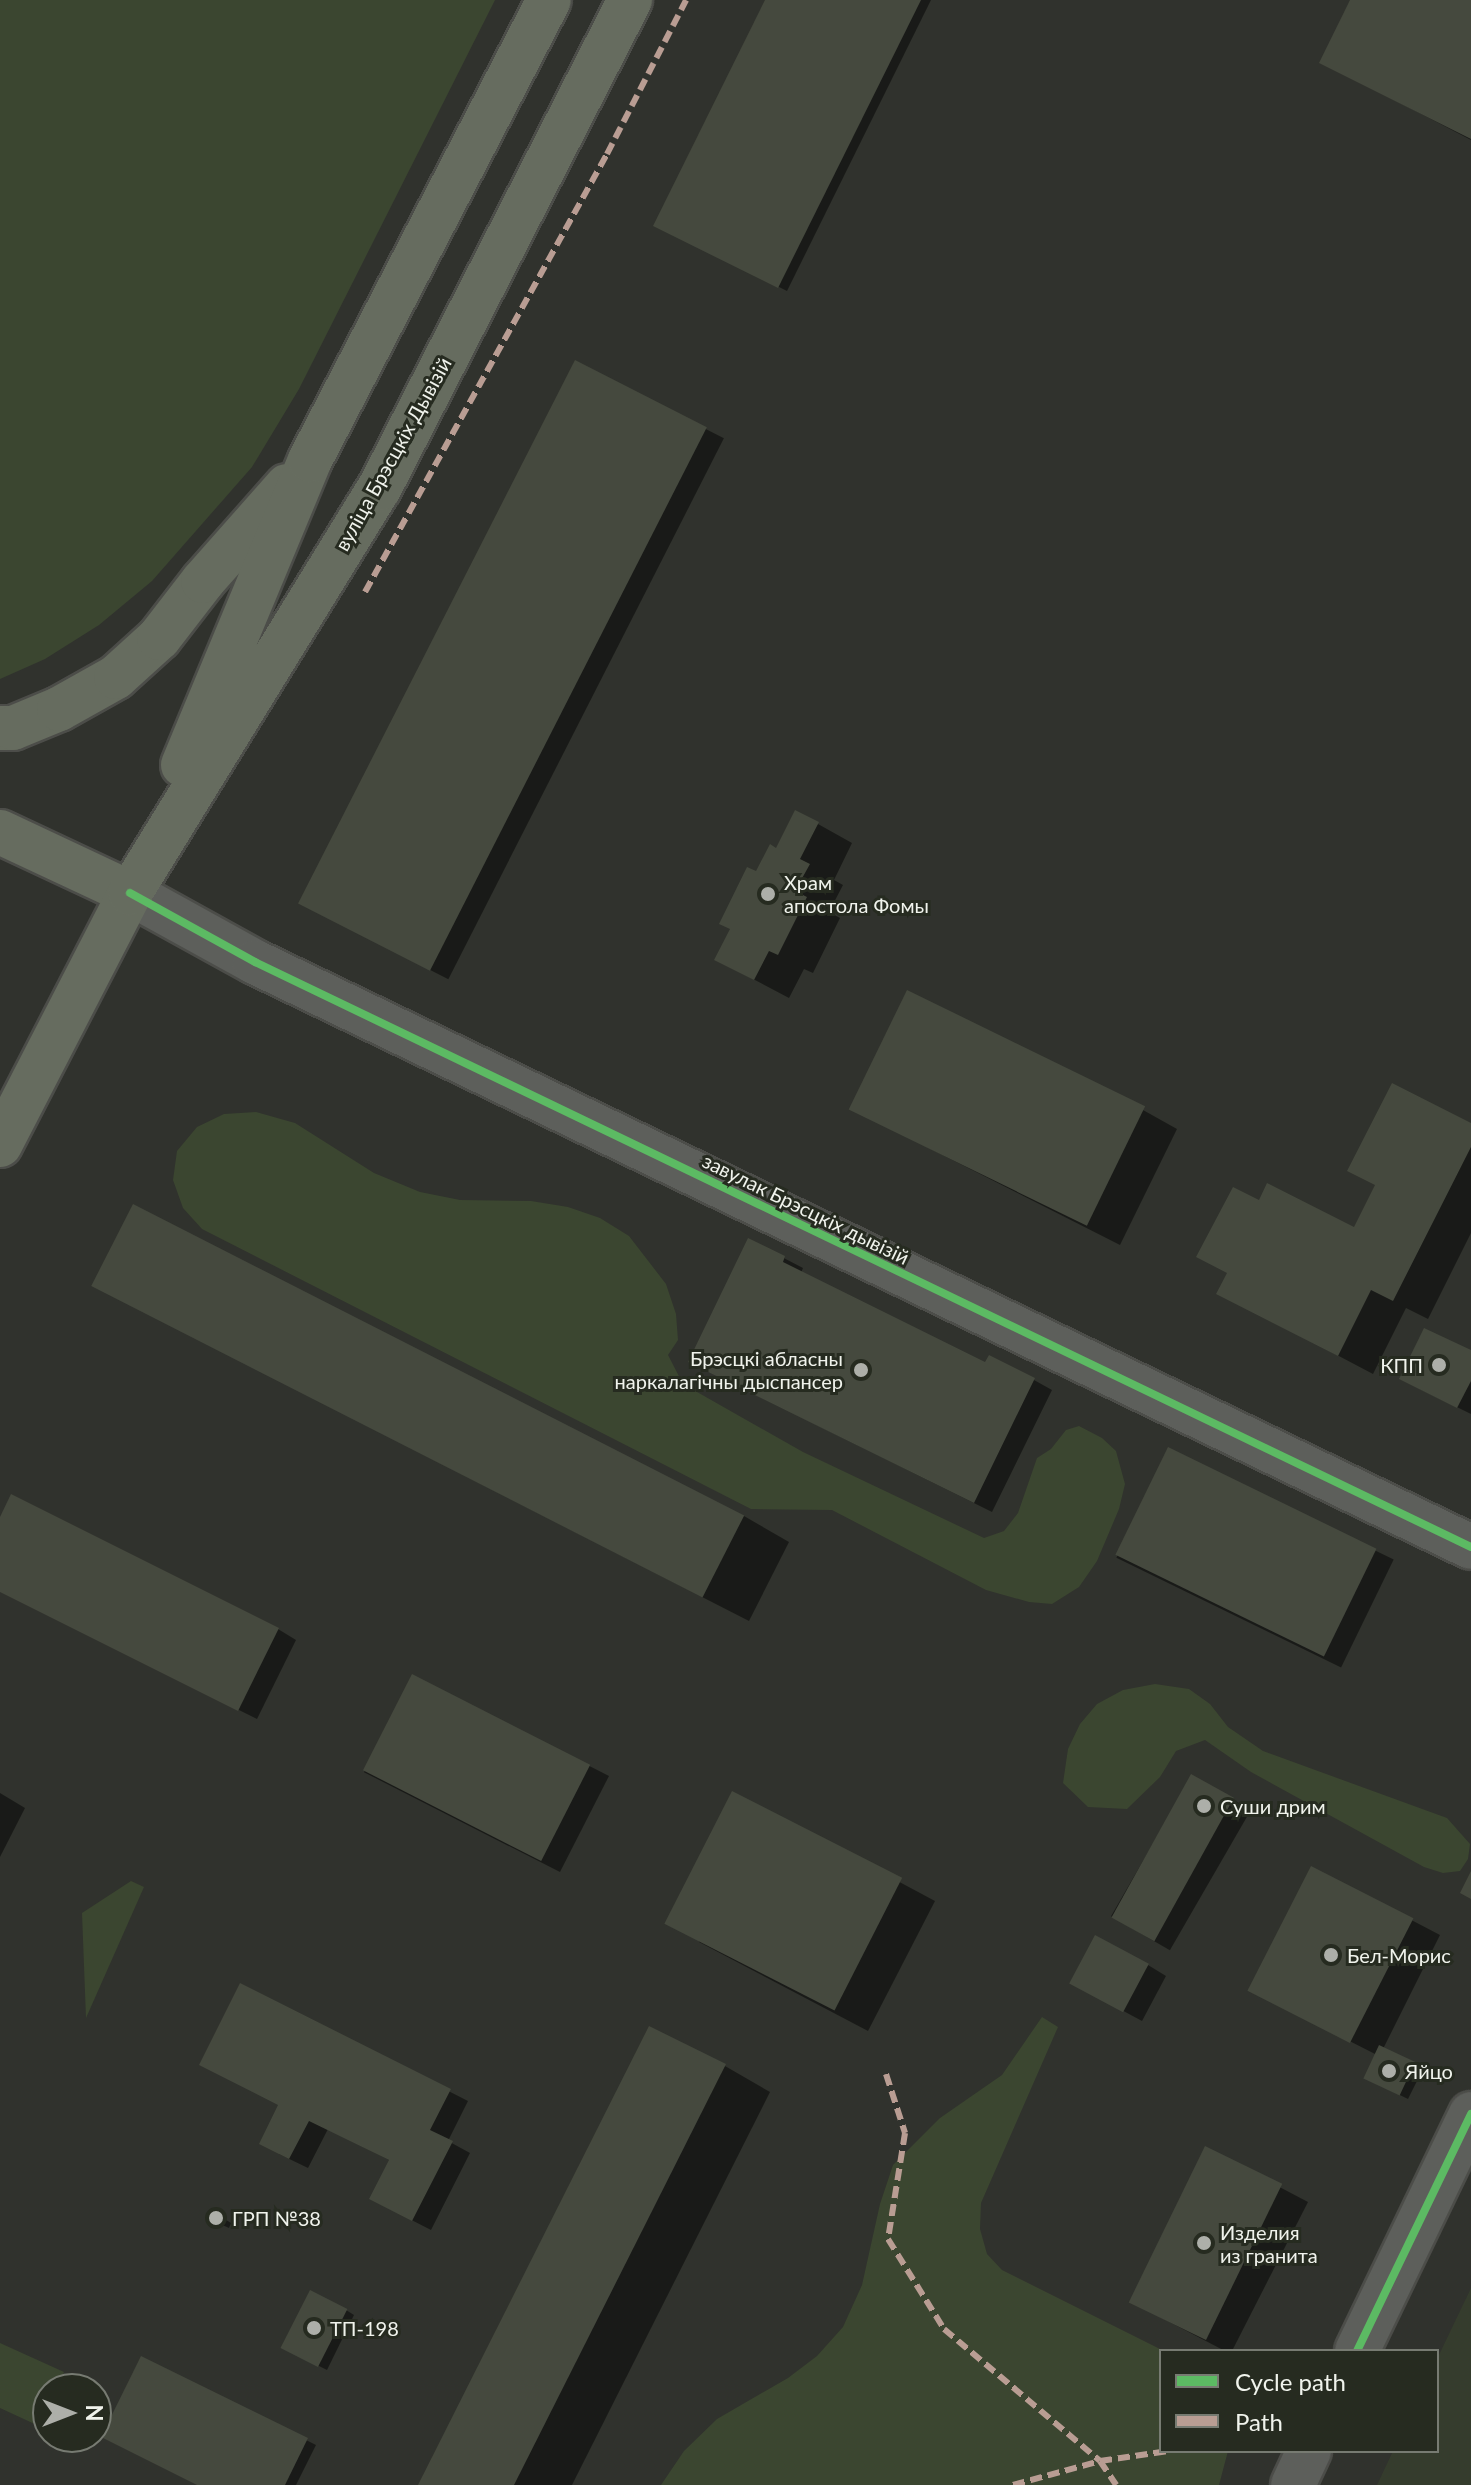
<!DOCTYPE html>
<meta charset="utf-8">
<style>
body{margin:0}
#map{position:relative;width:1471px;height:2485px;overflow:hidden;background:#30322d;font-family:Lato,sans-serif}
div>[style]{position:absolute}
.built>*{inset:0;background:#353c2d}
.green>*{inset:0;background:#3b4630}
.shadow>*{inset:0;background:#0007;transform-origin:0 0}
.building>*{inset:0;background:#45493e;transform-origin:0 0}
.roads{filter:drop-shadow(2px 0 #4c4d49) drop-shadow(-2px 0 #4c4d49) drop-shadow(0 2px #4c4d49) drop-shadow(0 -2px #4c4d49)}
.minor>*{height:44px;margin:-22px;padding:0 22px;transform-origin:22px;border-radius:22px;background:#5d5f5b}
.major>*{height:44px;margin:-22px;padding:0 22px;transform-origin:22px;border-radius:22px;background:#666c5f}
.quiet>*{height:6px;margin-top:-3px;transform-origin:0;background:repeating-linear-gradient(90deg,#b99d93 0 12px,transparent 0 18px)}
.cycleway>*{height:8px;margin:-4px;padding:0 4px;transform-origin:4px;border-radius:4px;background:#5cba63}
.dots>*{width:22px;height:22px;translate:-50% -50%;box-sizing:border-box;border:4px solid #262b20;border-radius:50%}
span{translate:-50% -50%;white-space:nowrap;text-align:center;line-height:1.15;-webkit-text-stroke:6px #262b20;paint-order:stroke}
.street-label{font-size:20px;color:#f0f3ec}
.poi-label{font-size:20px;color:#f0f3ec}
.left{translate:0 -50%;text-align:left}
.right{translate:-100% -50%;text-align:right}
.legend{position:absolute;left:1159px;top:2349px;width:280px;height:104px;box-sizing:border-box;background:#262b20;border:2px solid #777b72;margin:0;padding:10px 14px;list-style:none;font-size:24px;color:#f0f3ec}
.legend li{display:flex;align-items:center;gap:16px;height:40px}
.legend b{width:40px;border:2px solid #777b72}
.north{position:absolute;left:32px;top:2373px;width:80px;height:80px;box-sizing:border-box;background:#262b20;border:2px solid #777b72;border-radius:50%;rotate:90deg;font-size:22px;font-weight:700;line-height:32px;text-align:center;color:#f0f3ec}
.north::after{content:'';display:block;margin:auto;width:28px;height:36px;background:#adafa9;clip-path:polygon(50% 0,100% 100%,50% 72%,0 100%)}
</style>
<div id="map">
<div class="built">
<i style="clip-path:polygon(1471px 2288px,1471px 2485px,1377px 2485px,1393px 2451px,1437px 2451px,1437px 2359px)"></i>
</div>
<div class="green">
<i style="clip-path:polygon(0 0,495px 0,299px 389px,252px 467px,152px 581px,99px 625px,45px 659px,0 679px)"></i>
<i style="clip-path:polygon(256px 1112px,295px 1123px,374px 1173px,420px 1192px,460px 1200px,531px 1201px,568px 1207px,600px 1218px,629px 1236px,666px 1284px,676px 1314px,678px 1340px,668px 1355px,683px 1384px,803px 1452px,984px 1538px,1004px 1531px,1018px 1513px,1037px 1458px,1051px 1449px,1066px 1430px,1079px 1426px,1102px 1438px,1116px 1451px,1125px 1484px,1119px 1509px,1097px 1561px,1079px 1587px,1052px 1604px,1029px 1602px,986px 1590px,832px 1510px,751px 1509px,202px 1229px,183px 1208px,173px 1180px,177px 1151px,197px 1127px,224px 1114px)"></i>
<i style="clip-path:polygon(1155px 1684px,1189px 1689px,1210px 1704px,1228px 1727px,1263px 1751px,1447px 1818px,1470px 1844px,1468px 1859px,1460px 1871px,1443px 1873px,1424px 1867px,1251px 1772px,1205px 1740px,1176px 1751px,1160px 1777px,1127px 1809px,1088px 1807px,1063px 1783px,1068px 1749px,1080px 1724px,1097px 1704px,1123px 1690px)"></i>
<i style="clip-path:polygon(131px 1881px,144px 1887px,86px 2018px,82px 1913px)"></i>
<i style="clip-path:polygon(1042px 2017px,1058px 2027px,981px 2203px,980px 2229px,987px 2254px,1002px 2270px,1164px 2351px,1161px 2451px,1228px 2451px,1219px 2485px,661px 2485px,684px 2451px,717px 2419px,788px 2378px,817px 2356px,843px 2327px,862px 2285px,880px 2204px,893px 2165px,940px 2118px,1002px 2075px)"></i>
<i style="clip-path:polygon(0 2343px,64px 2372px,56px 2389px,48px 2389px,48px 2406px,39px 2426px,0 2408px)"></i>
</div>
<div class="shadow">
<i style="clip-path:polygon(767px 0,931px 0,787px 291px,664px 230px)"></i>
<i style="clip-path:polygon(1353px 0,1471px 0,1471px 140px,1322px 62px)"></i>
<i style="left:576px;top:363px;width:166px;height:607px;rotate:27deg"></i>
<i style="clip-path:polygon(818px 824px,852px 843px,834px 880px,843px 885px,829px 912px,840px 918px,813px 973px,804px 969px,789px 998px,717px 960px,756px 874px,777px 851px)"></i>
<i style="clip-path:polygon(850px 1108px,1143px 1110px,1177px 1129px,1120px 1245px)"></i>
<i style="clip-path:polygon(1471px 1125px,1471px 1233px,1428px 1319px,1406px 1308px,1373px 1374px,1219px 1293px,1260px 1203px,1355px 1230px,1377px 1186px)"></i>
<i style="clip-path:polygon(749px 1240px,803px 1268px,801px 1273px,986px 1365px,1034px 1380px,1052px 1390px,992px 1512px,690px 1362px)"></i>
<i style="clip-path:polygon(94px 1286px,744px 1516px,789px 1542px,749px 1621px)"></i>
<i style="clip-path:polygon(1471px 1353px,1471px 1414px,1420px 1389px)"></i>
<i style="left:1169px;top:1450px;width:250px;height:120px;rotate:26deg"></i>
<i style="clip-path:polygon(0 1522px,278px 1629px,296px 1640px,257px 1719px,0 1591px)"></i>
<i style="left:413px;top:1676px;width:220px;height:108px;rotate:27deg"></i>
<i style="left:1192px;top:1776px;width:68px;height:162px;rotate:30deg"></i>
<i style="clip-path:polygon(0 1793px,25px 1808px,0 1857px)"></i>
<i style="clip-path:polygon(733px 1793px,935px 1901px,868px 2031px,699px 1942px)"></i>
<i style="clip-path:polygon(1312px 1868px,1440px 1935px,1383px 2049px,1423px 2069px,1408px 2099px,1375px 2083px,1377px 2055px,1251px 1991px)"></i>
<i style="clip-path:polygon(1148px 1965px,1166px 1976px,1142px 2021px,1090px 1993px)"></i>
<i style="clip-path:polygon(241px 1985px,468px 2101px,448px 2141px,470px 2153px,431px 2230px,390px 2209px,391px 2161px,328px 2129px,308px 2168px,279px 2154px,280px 2105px)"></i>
<i style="clip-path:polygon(725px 2066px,770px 2092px,572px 2485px,420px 2485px)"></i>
<i style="clip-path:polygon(1206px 2148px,1308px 2202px,1232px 2351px,1225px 2351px,1156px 2315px)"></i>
<i style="clip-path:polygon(223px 2218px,231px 2223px,229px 2228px,218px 2223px)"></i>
<i style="clip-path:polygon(346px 2310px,354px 2315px,327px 2370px,291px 2352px)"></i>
<i style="clip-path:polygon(142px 2358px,316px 2445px,296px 2485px,200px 2485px)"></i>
</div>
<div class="building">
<i style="clip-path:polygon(765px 0,921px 0,778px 288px,653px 226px)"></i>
<i style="clip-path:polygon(1350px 0,1471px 0,1471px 139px,1319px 63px)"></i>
<i style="left:575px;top:360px;width:148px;height:610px;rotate:27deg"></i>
<i style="clip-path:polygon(795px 810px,819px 822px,800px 859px,810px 864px,795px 891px,807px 897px,778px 955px,769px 951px,754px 980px,714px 960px,730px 929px,719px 924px,747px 867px,756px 871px,770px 844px,776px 848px)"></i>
<i style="left:907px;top:990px;width:265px;height:133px;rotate:26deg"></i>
<i style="clip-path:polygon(1392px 1083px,1471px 1123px,1471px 1147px,1393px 1301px,1371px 1290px,1338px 1356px,1216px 1294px,1227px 1273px,1196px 1257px,1233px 1187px,1259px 1200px,1267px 1183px,1354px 1227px,1375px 1185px,1347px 1171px)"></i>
<i style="left:133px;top:1204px;width:686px;height:92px;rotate:27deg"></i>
<i style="clip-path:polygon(748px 1238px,785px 1256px,783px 1262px,985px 1362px,989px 1355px,1035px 1378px,974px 1503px,688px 1362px)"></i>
<i style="clip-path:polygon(1424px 1328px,1471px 1350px,1471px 1381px,1457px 1408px,1399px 1379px)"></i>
<i style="left:1168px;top:1447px;width:232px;height:120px;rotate:26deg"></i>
<i style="clip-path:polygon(11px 1494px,279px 1628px,238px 1711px,0 1592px,0 1517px)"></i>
<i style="left:412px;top:1674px;width:200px;height:108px;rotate:27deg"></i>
<i style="left:1191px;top:1774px;width:49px;height:164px;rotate:29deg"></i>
<i style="left:732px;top:1791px;width:191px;height:149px;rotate:27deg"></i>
<i style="left:1311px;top:1866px;width:115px;height:140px;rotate:27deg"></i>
<i style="clip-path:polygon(1471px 1871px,1471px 1899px,1460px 1893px)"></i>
<i style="left:1095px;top:1935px;width:61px;height:55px;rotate:28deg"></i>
<i style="clip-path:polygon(240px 1983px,451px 2089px,430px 2130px,453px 2141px,412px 2221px,369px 2199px,389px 2160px,309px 2121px,289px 2159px,259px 2144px,278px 2105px,199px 2065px)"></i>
<i style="clip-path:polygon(649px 2026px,726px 2064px,646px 2223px,514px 2485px,418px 2485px)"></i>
<i style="left:1379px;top:2045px;width:40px;height:37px;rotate:25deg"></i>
<i style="left:1205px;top:2146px;width:86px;height:174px;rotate:26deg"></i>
<i style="left:211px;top:2211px;width:14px;height:9px;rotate:25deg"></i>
<i style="left:310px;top:2290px;width:42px;height:65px;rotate:27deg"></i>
<i style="clip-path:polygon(141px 2356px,308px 2438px,285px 2485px,197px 2485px,101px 2437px)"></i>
</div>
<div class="roads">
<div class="minor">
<i style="left:130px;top:893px;width:143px;rotate:28.9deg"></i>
<i style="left:255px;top:962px;width:1349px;rotate:25.69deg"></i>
<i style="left:1357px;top:2351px;width:263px;rotate:-64.3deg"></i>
<i style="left:1293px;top:2485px;width:38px;rotate:-65deg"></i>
</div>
<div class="major">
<i style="left:0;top:728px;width:13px"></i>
<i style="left:13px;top:728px;width:50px;rotate:-22.4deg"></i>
<i style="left:59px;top:709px;width:65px;rotate:-29.3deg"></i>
<i style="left:116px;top:677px;width:58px;rotate:-42.2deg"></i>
<i style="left:159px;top:638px;width:72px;rotate:-52.3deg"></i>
<i style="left:203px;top:581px;width:127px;rotate:-48.5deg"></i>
<i style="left:183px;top:765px;width:330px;rotate:-67.4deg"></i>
<i style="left:310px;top:460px;width:518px;rotate:-62.55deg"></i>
<i style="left:0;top:832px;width:144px;rotate:25.1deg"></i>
<i style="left:0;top:1145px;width:284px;rotate:-62.7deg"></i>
<i style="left:130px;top:893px;width:475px;rotate:-58.4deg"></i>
<i style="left:379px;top:489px;width:550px;rotate:-62.83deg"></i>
</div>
</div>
<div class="quiet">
<i style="left:365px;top:592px;width:500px;rotate:-61.08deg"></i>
<i style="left:607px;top:154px;width:173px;rotate:-62.8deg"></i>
<i style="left:886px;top:2074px;width:62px;rotate:72.1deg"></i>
<i style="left:905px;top:2133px;width:107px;rotate:99.1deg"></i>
<i style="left:888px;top:2239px;width:106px;rotate:58.1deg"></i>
<i style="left:944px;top:2329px;width:204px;rotate:40.2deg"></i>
<i style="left:1100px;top:2461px;width:29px;rotate:56deg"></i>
<i style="left:1013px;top:2485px;width:90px;rotate:-15.4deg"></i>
<i style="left:1100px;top:2461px;width:69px;rotate:-8.4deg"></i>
</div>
<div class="cycleway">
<i style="left:130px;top:893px;width:143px;rotate:28.9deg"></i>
<i style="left:255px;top:962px;width:1349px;rotate:25.69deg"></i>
<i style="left:1357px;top:2351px;width:263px;rotate:-64.3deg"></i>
</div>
<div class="dots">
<i style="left:768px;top:894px;background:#adafa9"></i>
<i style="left:1439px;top:1365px;background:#adafa9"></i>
<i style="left:861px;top:1370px;background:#adafa9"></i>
<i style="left:1204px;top:1806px;background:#adafa9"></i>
<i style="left:1331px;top:1955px;background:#adafa9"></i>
<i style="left:1389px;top:2071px;background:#adafa9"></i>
<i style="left:216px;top:2218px;background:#adafa9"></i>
<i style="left:1204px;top:2243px;background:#adafa9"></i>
<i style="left:314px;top:2328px;background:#adafa9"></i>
</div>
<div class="street-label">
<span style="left:393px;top:454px;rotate:-61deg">вуліца Брэсцкіх Дывізій</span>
<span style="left:806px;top:1209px;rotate:26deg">завулак Брэсцкіх дывізій</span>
</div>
<div class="poi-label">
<span class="left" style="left:784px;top:894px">Храм<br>апостола Фомы</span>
<span class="right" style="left:843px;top:1370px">Брэсцкі абласны<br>наркалагічны дыспансер</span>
<span class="right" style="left:1423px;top:1365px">КПП</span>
<span class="left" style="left:1220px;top:1806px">Суши дрим</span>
<span class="left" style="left:1347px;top:1955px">Бел-Морис</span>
<span class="left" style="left:1405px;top:2071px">Яйцо</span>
<span class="left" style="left:232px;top:2218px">ГРП №38</span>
<span class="left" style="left:1220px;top:2244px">Изделия<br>из гранита</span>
<span class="left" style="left:330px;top:2328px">ТП-198</span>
</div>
<ul class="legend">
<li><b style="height:10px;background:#5cba63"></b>Cycle path</li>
<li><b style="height:10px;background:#b99d93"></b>Path</li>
</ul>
<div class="north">N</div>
</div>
